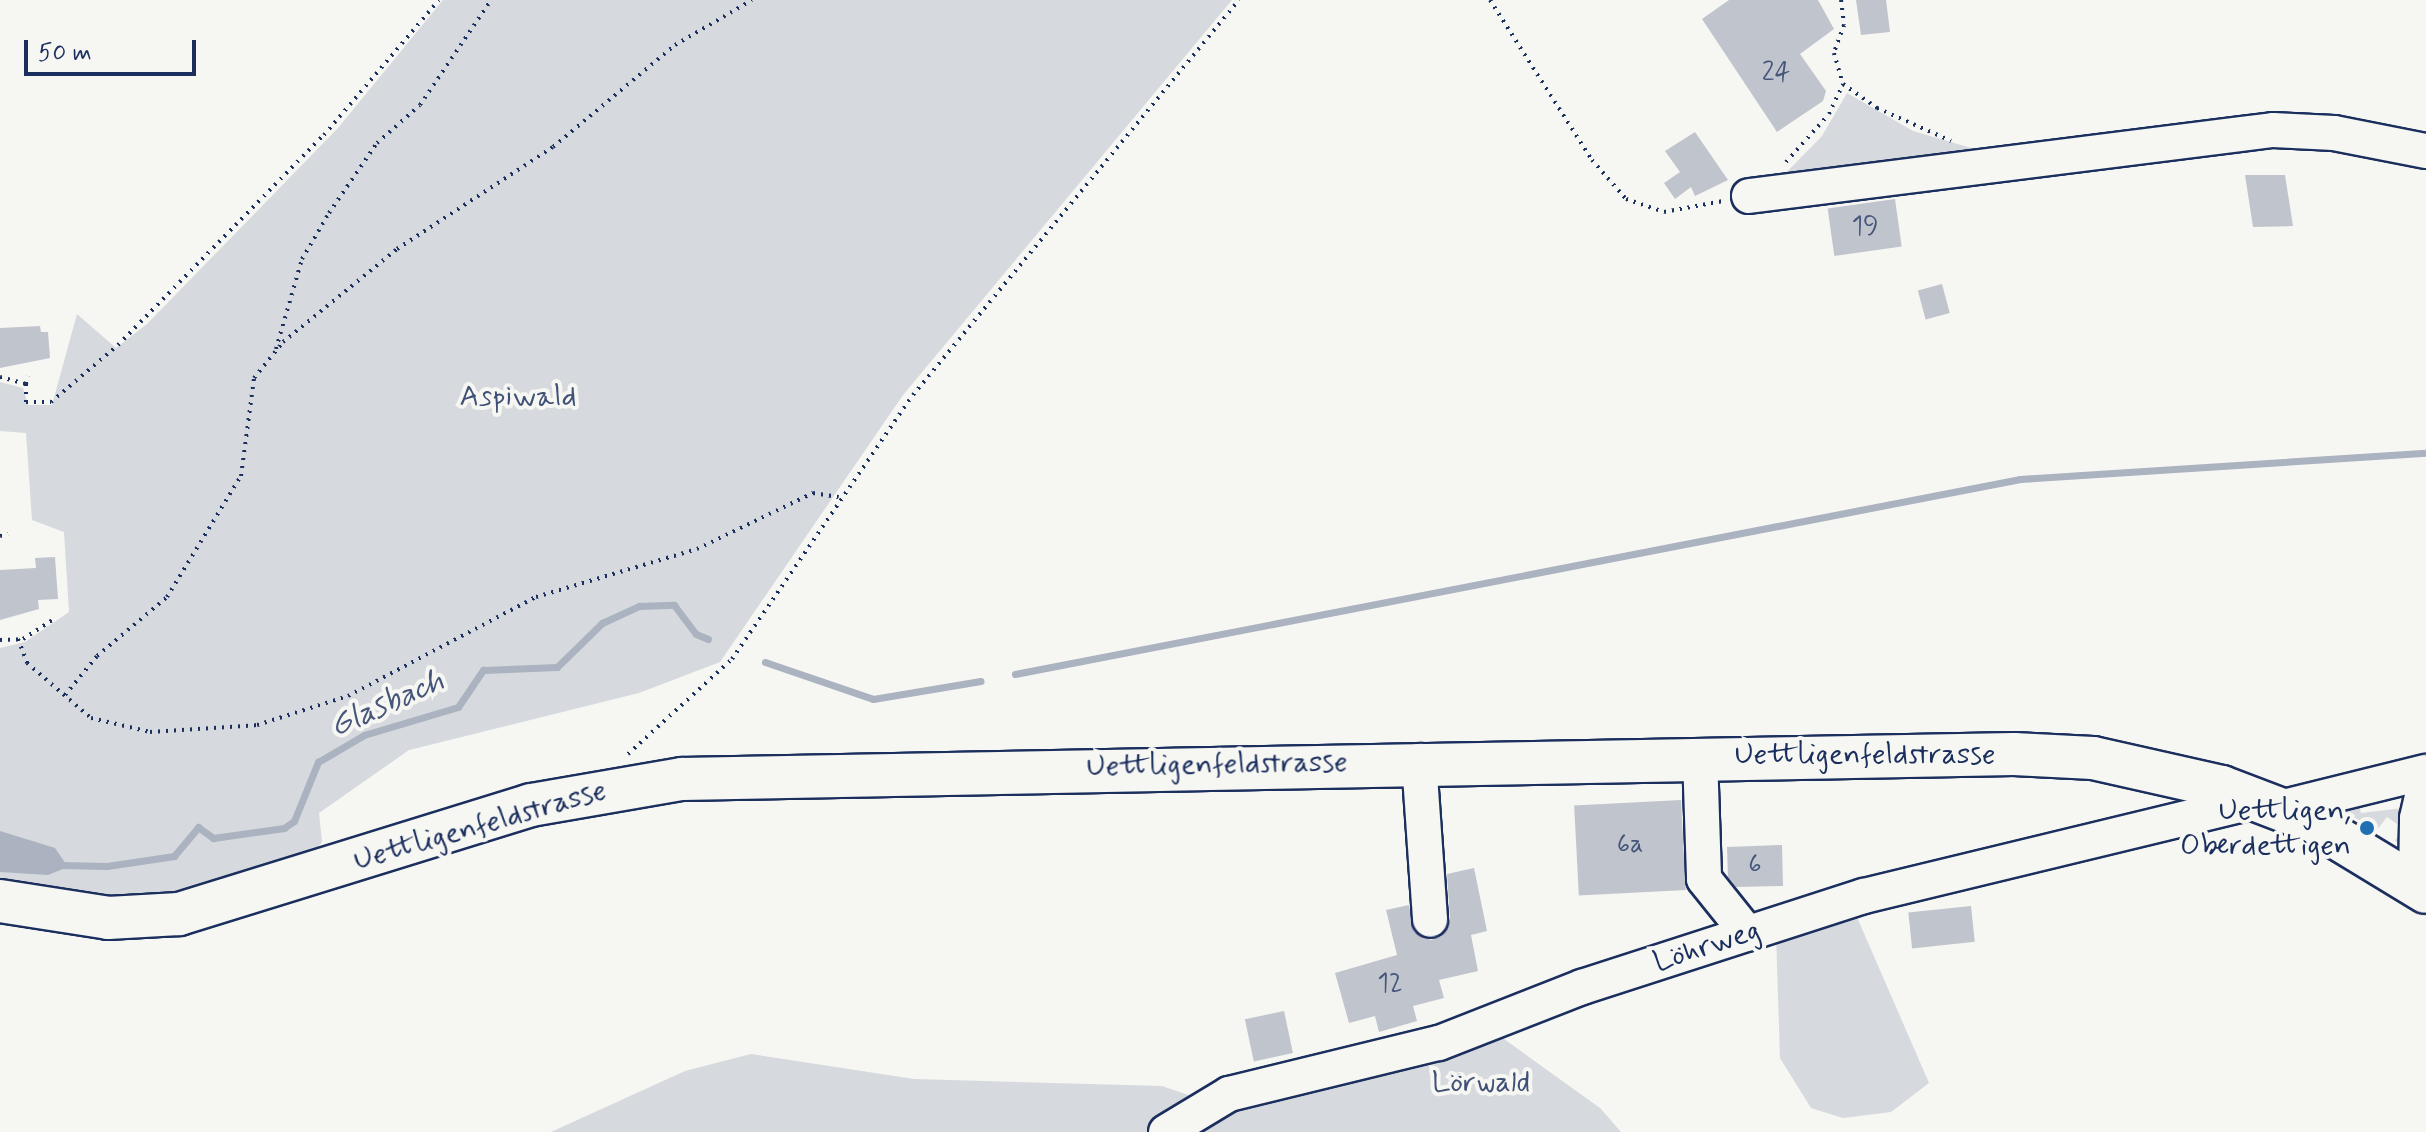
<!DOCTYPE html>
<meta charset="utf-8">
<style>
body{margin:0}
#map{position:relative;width:2426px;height:1132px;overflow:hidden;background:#f6f6f2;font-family:Mynerve,sans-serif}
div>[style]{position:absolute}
.green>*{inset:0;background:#d6d9dd}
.water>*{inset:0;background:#abb2c0}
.stream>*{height:7px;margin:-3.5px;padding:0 3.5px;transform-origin:3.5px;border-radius:3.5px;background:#abb2c0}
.building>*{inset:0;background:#c0c4cd;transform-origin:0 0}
.path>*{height:4px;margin-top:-2px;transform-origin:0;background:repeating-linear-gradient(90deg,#1b2f5e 0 2px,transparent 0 8px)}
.roads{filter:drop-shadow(2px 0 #1b2f5e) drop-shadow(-2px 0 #1b2f5e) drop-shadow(0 2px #1b2f5e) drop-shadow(0 -2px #1b2f5e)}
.minor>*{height:34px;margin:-17px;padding:0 17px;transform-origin:17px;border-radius:17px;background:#f6f6f2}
.major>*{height:42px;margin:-21px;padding:0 21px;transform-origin:21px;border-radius:21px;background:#f6f6f2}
.dots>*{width:22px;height:22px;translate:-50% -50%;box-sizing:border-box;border:4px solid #f6f6f2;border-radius:50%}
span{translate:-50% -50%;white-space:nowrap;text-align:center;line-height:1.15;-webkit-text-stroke:8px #f6f6f2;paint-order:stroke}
.number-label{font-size:26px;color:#44547a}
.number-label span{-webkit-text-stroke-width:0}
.park-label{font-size:30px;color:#405177}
.street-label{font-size:30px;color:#1b2f5e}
.poi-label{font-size:30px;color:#1b2f5e}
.right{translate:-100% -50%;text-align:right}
.water-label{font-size:32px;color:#46567b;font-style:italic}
.scale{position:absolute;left:24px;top:40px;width:172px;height:36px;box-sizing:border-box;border:4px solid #1b2f5e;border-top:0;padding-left:10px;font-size:24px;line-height:28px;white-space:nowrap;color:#1b2f5e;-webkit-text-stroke:6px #f6f6f2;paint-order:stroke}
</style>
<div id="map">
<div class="green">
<i style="clip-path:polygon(443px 0,1232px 0,903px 395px,720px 662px,639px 693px,409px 750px,319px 813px,322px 842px,308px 860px,157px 905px,0 889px,0 648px,25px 642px,69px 612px,64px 532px,32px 520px,26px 433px,0 431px,0 382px,23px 388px,28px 405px,52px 405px,77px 314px,116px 348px,147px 324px,338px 128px)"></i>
<i style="clip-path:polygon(1847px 93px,1913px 131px,2002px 157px,1780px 179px,1822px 136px)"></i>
<i style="clip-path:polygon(2403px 791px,2407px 792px,2403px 846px,2395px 841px,2403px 828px,2387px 817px,2377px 830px,2334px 806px,2358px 800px,2361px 813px,2404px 808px)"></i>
<i style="clip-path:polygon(1853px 908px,1929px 1083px,1891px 1112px,1843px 1118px,1811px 1108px,1780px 1058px,1776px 933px)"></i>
<i style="clip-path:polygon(1490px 1029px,1600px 1108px,1621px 1132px,551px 1132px,685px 1071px,751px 1054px,914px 1079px,1162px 1086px,1200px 1099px)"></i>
</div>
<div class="water">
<i style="clip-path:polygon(0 831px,55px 848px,68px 867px,48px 875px,0 872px)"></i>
</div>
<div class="stream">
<i style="left:765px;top:662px;width:114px;rotate:18.9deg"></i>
<i style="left:873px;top:699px;width:109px;rotate:-9.5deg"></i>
<i style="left:1015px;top:674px;width:1024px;rotate:-10.98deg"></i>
<i style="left:2020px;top:479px;width:407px;rotate:-3.7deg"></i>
<i style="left:59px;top:865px;width:48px;rotate:1.2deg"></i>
<i style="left:107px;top:866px;width:68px;rotate:-8.5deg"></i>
<i style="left:174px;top:856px;width:38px;rotate:-50deg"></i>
<i style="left:198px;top:827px;width:19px;rotate:36deg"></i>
<i style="left:213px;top:838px;width:72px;rotate:-8deg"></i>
<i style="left:284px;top:828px;width:12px;rotate:-35deg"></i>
<i style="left:294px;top:821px;width:64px;rotate:-67.9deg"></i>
<i style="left:318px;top:762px;width:53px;rotate:-30.4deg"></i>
<i style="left:364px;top:735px;width:98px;rotate:-16.6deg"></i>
<i style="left:458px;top:707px;width:45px;rotate:-56deg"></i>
<i style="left:483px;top:670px;width:74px;rotate:-2.3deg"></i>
<i style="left:557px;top:667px;width:63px;rotate:-44.4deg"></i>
<i style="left:602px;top:623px;width:41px;rotate:-24.7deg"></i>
<i style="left:639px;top:606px;width:35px;rotate:-2deg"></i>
<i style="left:674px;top:605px;width:36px;rotate:53deg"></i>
<i style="left:696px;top:634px;width:13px;rotate:23deg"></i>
</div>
<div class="building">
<i style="clip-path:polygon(1729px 0,1818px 0,1834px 29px,1800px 54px,1826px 91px,1823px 101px,1777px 132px,1702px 19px)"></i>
<i style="clip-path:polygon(1856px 0,1886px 0,1890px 32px,1861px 35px)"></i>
<i style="clip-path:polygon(1695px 132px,1728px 180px,1695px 196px,1691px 187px,1675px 199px,1664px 183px,1680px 172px,1665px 151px)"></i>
<i style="clip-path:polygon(2245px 175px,2285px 175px,2293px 226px,2253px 227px)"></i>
<i style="left:1895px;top:199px;width:48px;height:68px;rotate:82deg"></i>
<i style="left:1942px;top:284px;width:30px;height:25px;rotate:75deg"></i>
<i style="clip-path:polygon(40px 326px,41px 332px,48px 332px,50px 358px,0 368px,0 328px)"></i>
<i style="clip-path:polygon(55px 557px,58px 599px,38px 600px,39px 609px,0 620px,0 570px,36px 568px,35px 558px)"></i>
<i style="left:1681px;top:800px;width:90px;height:107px;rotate:87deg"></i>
<i style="clip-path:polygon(1782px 845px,1783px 886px,1736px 887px,1728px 877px,1727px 847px)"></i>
<i style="clip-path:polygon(1474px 868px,1487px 931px,1471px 935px,1478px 971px,1439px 980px,1444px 998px,1413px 1006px,1417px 1021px,1379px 1032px,1375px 1016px,1349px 1023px,1335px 973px,1397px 955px,1386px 910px,1409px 905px,1414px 932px,1431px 940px,1442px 936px,1450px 919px,1447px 874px)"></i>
<i style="left:1971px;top:906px;width:36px;height:63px;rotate:84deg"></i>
<i style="left:1284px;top:1011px;width:43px;height:40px;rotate:78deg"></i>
</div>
<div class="path">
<i style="left:1490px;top:0;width:190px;rotate:57.5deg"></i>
<i style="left:1592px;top:160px;width:52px;rotate:48.9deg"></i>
<i style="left:1626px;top:199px;width:40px;rotate:18.9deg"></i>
<i style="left:1664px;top:212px;width:60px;rotate:-10.6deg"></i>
<i style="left:1841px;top:0;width:25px;rotate:83deg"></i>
<i style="left:1844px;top:25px;width:30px;rotate:110deg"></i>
<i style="left:1834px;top:53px;width:32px;rotate:74deg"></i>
<i style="left:1843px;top:84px;width:42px;rotate:35.2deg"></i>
<i style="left:1877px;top:108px;width:81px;rotate:24deg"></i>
<i style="left:1786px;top:162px;width:64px;rotate:-48.1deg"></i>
<i style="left:1829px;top:114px;width:33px;rotate:-65deg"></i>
<i style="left:276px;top:349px;width:94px;rotate:-73.9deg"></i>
<i style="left:302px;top:259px;width:53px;rotate:-59.6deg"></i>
<i style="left:329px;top:213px;width:85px;rotate:-55.6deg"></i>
<i style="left:377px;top:143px;width:57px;rotate:-41.5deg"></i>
<i style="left:420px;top:105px;width:127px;rotate:-55.9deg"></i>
<i style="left:0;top:377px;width:27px;rotate:15deg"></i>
<i style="left:26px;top:384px;width:8px;rotate:-76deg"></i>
<i style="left:26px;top:384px;width:18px;rotate:90deg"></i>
<i style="left:26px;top:402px;width:25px"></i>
<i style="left:51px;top:402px;width:88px;rotate:-40.4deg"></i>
<i style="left:118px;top:345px;width:294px;rotate:-45.6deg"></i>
<i style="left:324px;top:135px;width:177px;rotate:-49.6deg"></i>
<i style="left:0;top:536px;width:8px;rotate:-14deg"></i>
<i style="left:18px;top:639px;width:26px;rotate:69deg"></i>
<i style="left:27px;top:663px;width:84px;rotate:40.7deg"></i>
<i style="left:91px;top:718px;width:61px;rotate:13.3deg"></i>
<i style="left:150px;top:732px;width:107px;rotate:-3.7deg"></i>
<i style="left:257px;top:725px;width:96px;rotate:-17.7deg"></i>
<i style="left:348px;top:696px;width:212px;rotate:-27.8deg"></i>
<i style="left:536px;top:597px;width:168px;rotate:-16.6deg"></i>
<i style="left:697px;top:549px;width:129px;rotate:-25.8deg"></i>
<i style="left:813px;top:493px;width:26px;rotate:9deg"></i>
<i style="left:0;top:640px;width:23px;rotate:-2deg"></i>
<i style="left:23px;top:639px;width:38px;rotate:-33deg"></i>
<i style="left:65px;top:695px;width:50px;rotate:-50.6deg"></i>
<i style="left:97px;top:656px;width:92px;rotate:-40.1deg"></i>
<i style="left:167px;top:597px;width:142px;rotate:-58.6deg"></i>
<i style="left:241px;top:476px;width:99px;rotate:-82.4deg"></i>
<i style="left:254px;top:378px;width:46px;rotate:-51.1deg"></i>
<i style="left:283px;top:342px;width:147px;rotate:-39.2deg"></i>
<i style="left:397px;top:249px;width:186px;rotate:-33.2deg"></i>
<i style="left:553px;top:147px;width:159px;rotate:-39.9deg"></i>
<i style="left:675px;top:45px;width:89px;rotate:-30.3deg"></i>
<i style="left:628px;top:754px;width:141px;rotate:-42.4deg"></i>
<i style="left:732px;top:659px;width:320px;rotate:-55.6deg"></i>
<i style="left:913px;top:395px;width:512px;rotate:-50.47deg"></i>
</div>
<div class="roads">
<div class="minor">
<i style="left:1749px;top:196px;width:528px;rotate:-7.18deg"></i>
<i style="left:2273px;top:130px;width:61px;rotate:2.8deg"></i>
<i style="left:2334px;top:133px;width:94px;rotate:11.1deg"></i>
<i style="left:1700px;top:756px;width:123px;rotate:88.1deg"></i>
<i style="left:1704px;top:879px;width:70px;rotate:51.3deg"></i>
<i style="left:1419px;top:761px;width:159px;rotate:86deg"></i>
<i style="left:2280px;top:808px;width:150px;rotate:-13.9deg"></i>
<i style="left:2416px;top:885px;width:67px;rotate:-89.1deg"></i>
<i style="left:2417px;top:818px;width:40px;rotate:-77deg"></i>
<i style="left:1166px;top:1132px;width:74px;rotate:-31.1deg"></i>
<i style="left:1229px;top:1094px;width:216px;rotate:-13.7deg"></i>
<i style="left:1439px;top:1043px;width:154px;rotate:-21.4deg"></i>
<i style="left:1582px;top:987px;width:296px;rotate:-17.9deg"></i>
<i style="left:1864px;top:896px;width:409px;rotate:-13.6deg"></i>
</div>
<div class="major">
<i style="left:0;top:901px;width:109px;rotate:8.9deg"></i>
<i style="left:108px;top:918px;width:71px;rotate:-3.2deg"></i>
<i style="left:179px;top:914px;width:368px;rotate:-17.2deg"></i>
<i style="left:531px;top:805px;width:153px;rotate:-9.8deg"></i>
<i style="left:682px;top:779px;width:1332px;rotate:-1.08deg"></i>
<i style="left:2014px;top:754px;width:79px;rotate:2.9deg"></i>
<i style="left:2093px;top:758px;width:132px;rotate:12.7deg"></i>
<i style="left:2222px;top:787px;width:90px;rotate:20.9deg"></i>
<i style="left:2306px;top:819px;width:140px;rotate:31.3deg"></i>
</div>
</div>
<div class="dots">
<i style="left:2367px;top:828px;background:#1f6fb2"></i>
</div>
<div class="number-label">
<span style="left:1776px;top:74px">24</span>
<span style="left:1865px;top:228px">19</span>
<span style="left:1630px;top:846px">6a</span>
<span style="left:1755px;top:866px">6</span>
<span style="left:1390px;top:985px">12</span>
</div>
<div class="park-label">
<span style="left:518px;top:397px">Aspiwald</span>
<span style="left:1481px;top:1083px">Lörwald</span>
</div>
<div class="street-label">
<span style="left:1865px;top:755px">Uettligenfeldstrasse</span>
<span style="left:1217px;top:765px;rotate:-1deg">Uettligenfeldstrasse</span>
<span style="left:480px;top:826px;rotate:-16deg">Uettligenfeldstrasse</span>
<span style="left:1707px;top:947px;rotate:-18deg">Löhrweg</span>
</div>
<div class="poi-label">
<span class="right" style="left:2351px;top:828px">Uettligen,<br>Oberdettigen</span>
</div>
<div class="water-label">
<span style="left:387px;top:704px;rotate:-24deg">Glasbach</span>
</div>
<div class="scale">50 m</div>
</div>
